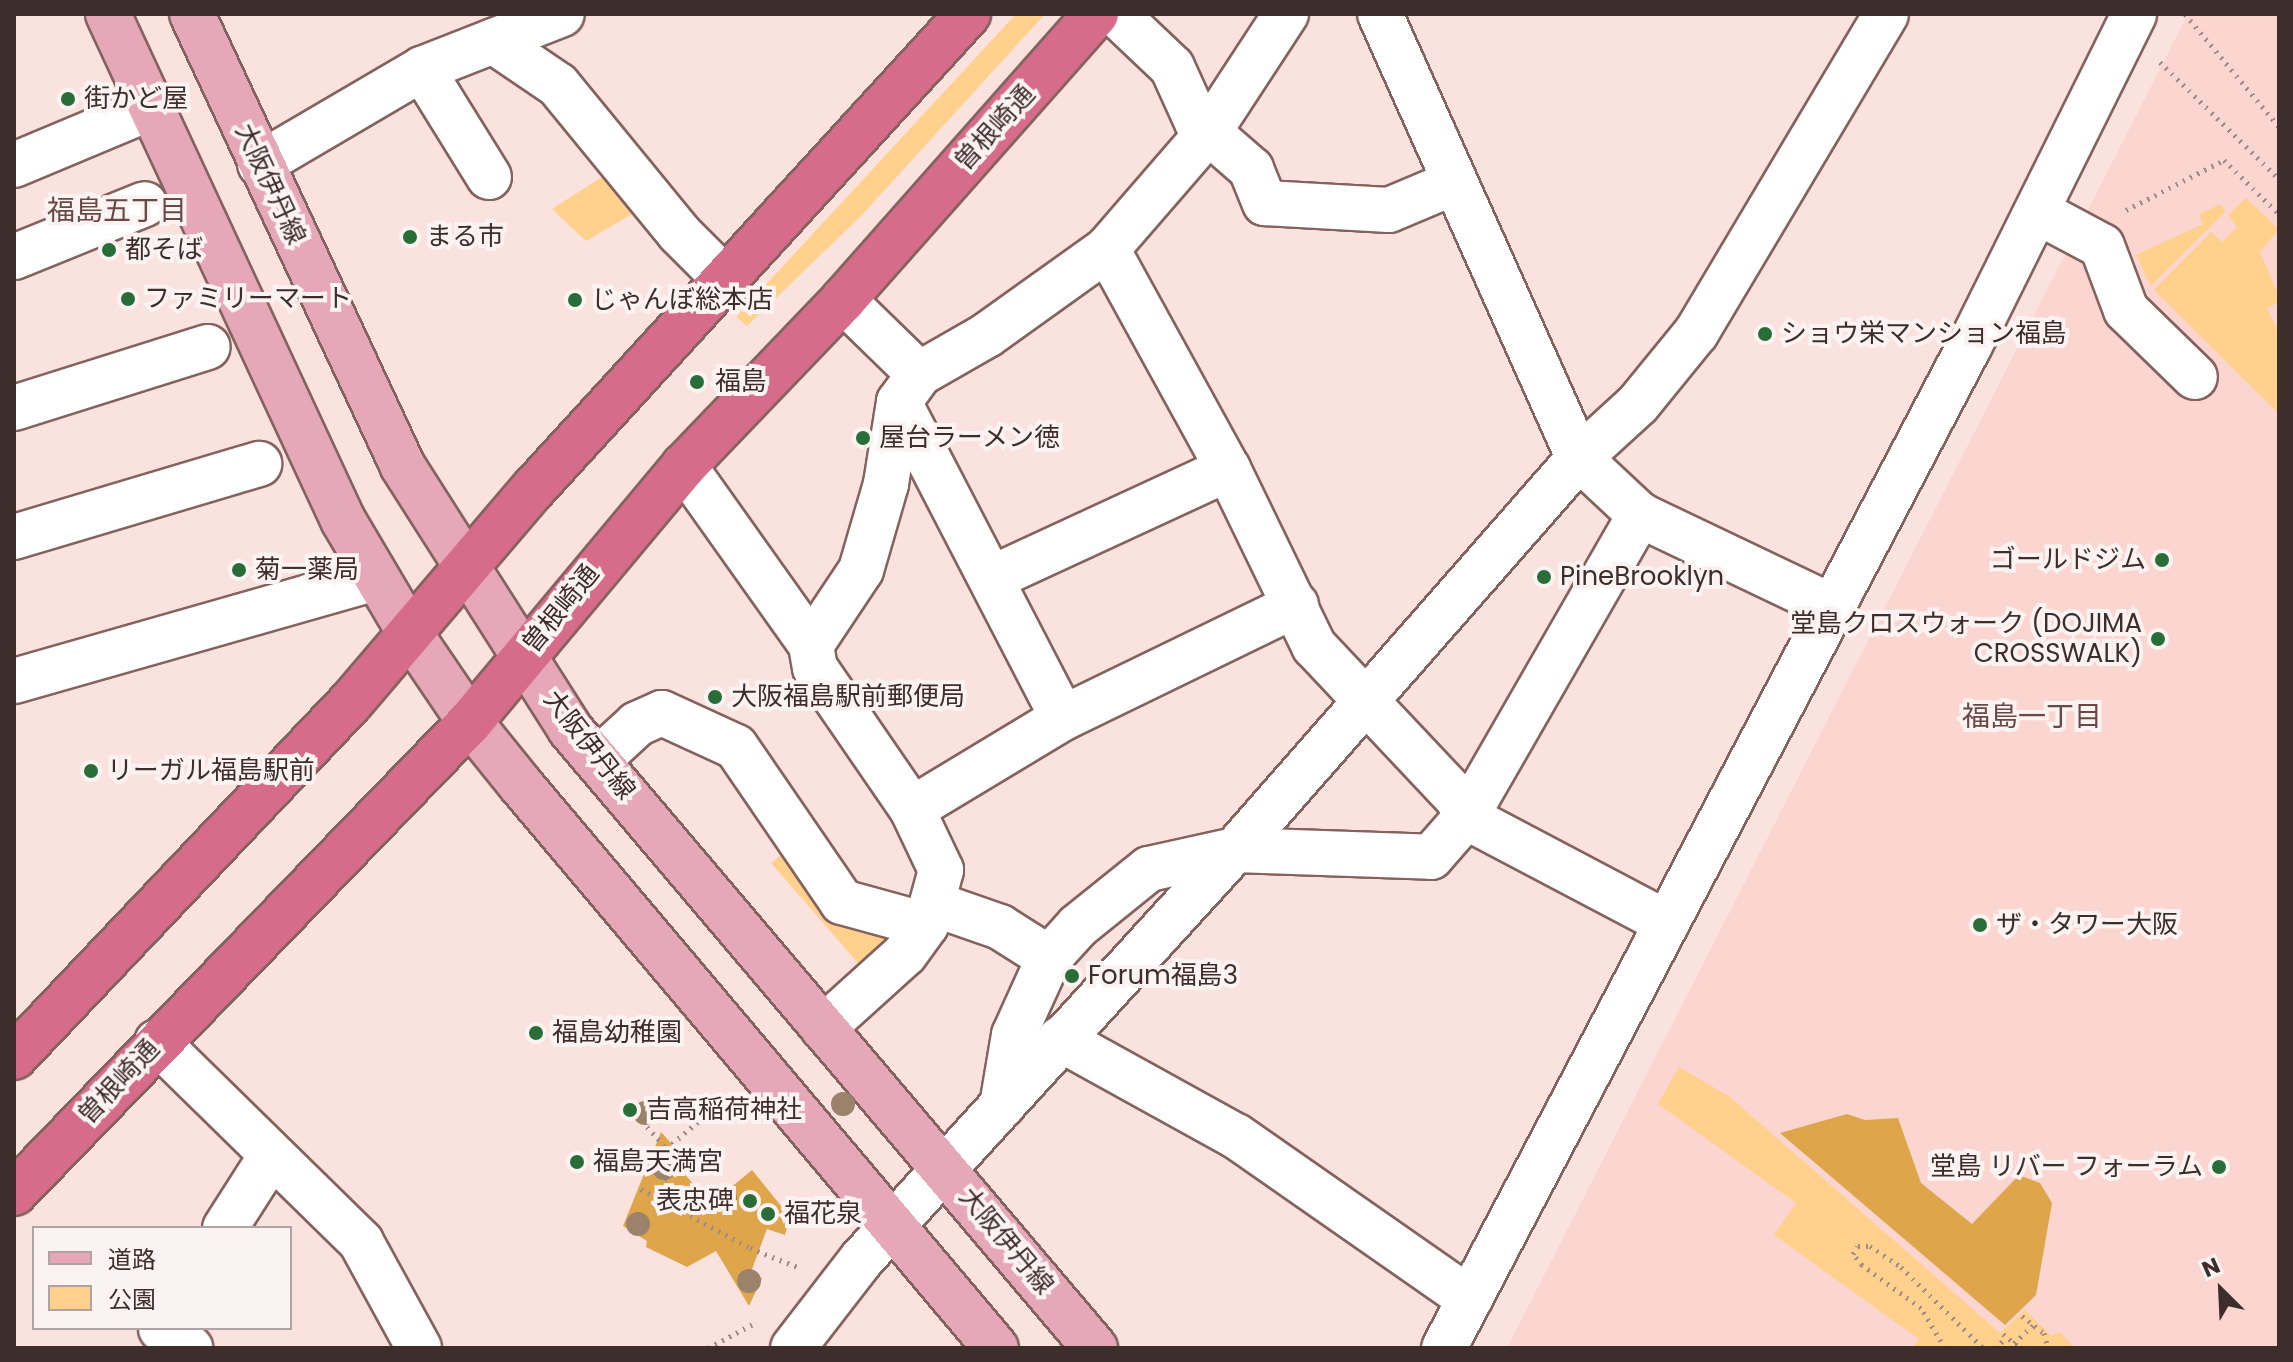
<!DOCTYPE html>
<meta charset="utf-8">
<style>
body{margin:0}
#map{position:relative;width:2293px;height:1362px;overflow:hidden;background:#fae2de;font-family:Poppins,"Noto Sans JP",sans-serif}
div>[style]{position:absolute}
.built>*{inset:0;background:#fbd5cf}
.green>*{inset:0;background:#ffd18d}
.forest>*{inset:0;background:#dea54b}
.path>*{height:5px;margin-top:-2.5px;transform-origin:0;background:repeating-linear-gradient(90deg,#a08c89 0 2px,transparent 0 8px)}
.roads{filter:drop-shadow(2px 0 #84635e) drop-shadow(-2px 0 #84635e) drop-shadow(0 2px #84635e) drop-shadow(0 -2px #84635e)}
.minor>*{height:44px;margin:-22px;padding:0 22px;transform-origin:22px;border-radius:22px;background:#fff}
.major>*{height:44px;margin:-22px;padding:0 22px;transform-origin:22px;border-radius:22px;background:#e6a7b8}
.highway>*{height:44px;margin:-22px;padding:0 22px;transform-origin:22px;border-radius:22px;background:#d66c89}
.trees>*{width:24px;height:24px;margin:-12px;border-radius:50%;background:#9a826b}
.dots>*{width:22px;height:22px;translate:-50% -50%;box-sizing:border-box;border:4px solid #fbf3f2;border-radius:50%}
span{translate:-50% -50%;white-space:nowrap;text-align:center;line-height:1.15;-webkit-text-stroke:8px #fbf3f2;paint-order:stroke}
.poi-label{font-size:26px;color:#3d2e2c}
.left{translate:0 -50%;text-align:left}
.right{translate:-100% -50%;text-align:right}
.street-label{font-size:26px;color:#3d2e2c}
.neighbourhood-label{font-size:28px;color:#694945}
.frame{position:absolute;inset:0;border:16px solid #3d2e2c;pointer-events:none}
.legend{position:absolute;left:32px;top:1226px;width:260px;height:104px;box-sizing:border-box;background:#fbf3f2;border:2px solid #afa4a3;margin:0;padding:10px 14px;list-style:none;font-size:24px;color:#3d2e2c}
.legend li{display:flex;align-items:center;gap:16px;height:40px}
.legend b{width:40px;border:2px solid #afa4a3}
.north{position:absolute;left:2181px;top:1250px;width:80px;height:80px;-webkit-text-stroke:6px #fbf3f2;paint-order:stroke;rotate:336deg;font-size:22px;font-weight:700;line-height:32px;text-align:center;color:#3d2e2c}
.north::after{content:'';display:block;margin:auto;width:28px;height:36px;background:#3d2e2c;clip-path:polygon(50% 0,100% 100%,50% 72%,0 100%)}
</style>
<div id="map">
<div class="built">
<i style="clip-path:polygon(2188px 14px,2279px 14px,2279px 1348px,1507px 1348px)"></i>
</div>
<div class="green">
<i style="clip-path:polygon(1016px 14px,1045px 14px,861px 216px,747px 326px,736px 317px)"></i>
<i style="clip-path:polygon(605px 175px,634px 213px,586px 241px,552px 209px)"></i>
<i style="clip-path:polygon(2246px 198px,2279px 229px,2260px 252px,2279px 296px,2279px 302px,2267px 308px,2279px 333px,2279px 414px,2154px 290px,2211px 232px,2222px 242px,2237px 227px,2228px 215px)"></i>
<i style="clip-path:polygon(2221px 204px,2225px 212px,2151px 286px,2136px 255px,2203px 224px,2199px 214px)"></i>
<i style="clip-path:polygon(788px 850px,904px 936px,864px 970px,771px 863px)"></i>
<i style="clip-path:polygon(1679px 1067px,1730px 1097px,2000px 1333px,2025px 1310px,2051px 1335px,2060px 1332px,2075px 1348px,1912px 1348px,1919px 1339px,1774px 1235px,1796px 1203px,1658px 1104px)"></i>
</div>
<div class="forest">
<i style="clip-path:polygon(1847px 1114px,1865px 1120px,1898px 1118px,1921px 1183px,1972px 1224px,2019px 1175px,2040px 1183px,2052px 1203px,2036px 1295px,2005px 1325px,1780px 1133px)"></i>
<i style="clip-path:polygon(661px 1132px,689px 1163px,681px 1170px,711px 1204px,752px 1170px,790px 1217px,785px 1235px,767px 1229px,751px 1272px,762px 1278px,749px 1306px,716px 1251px,687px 1267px,646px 1247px,647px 1241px,623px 1226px)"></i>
</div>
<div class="path">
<i style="left:2185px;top:14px;width:147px;rotate:50.2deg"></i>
<i style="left:2160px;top:62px;width:167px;rotate:44.5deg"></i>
<i style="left:2126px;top:210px;width:110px;rotate:-27deg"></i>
<i style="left:2224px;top:160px;width:77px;rotate:44.5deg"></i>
<i style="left:636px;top:1115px;width:56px;rotate:47.2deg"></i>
<i style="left:674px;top:1156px;width:44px;rotate:112.5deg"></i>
<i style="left:666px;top:1149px;width:72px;rotate:-40.5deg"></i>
<i style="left:641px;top:1189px;width:124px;rotate:28.4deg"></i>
<i style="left:750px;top:1248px;width:54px;rotate:21.8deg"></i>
<i style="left:2022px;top:1316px;width:28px;rotate:38deg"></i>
<i style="left:2044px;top:1333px;width:16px;rotate:75deg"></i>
<i style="left:2003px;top:1334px;width:22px;rotate:39deg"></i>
<i style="left:2014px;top:1343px;width:26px;rotate:-43deg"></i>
<i style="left:708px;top:1348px;width:51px;rotate:-28.1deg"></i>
<i style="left:1945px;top:1348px;width:47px;rotate:-121deg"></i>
<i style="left:1921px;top:1308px;width:73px;rotate:-143.9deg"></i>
<i style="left:1862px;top:1265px;width:14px;rotate:-129deg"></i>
<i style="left:1853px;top:1254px;width:9px;rotate:-58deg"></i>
<i style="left:1858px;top:1246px;width:12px"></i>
<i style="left:1870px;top:1246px;width:37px;rotate:34deg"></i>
<i style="left:1901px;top:1267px;width:115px;rotate:44.6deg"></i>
<i style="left:1995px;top:1348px;width:16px;rotate:-43deg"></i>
</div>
<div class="roads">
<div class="minor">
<i style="left:1116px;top:14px;width:77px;rotate:43.4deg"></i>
<i style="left:1172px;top:67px;width:60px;rotate:65.6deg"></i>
<i style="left:1197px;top:122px;width:72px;rotate:41deg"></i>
<i style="left:1251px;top:169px;width:37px;rotate:68deg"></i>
<i style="left:1265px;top:203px;width:124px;rotate:3.2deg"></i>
<i style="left:1389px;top:210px;width:69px;rotate:-22.9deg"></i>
<i style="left:1380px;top:14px;width:487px;rotate:65.9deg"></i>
<i style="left:1579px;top:458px;width:83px;rotate:43.1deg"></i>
<i style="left:1640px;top:515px;width:214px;rotate:25.5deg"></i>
<i style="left:493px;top:41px;width:78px;rotate:34.1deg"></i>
<i style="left:558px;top:85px;width:191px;rotate:50.7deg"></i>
<i style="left:679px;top:233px;width:69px;rotate:45deg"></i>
<i style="left:422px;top:69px;width:127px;rotate:58.2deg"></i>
<i style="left:260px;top:164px;width:188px;rotate:-30.4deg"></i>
<i style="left:422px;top:69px;width:150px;rotate:-21.4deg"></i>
<i style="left:14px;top:165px;width:147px;rotate:-22.7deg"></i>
<i style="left:2038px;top:212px;width:72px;rotate:28deg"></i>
<i style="left:2102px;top:246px;width:68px;rotate:69.4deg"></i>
<i style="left:2126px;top:310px;width:96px;rotate:44.2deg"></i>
<i style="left:1107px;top:249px;width:251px;rotate:61.2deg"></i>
<i style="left:1228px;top:469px;width:197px;rotate:64.1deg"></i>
<i style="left:1314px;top:646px;width:210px;rotate:46.7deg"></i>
<i style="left:1458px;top:799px;width:20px;rotate:66deg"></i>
<i style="left:1466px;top:817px;width:227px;rotate:27.8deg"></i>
<i style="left:14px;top:257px;width:141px;rotate:-22deg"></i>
<i style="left:843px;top:300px;width:106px;rotate:44.2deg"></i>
<i style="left:919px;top:374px;width:78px;rotate:-29.8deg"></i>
<i style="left:987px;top:335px;width:148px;rotate:-35.6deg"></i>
<i style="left:1107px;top:249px;width:157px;rotate:-49.1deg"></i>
<i style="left:1210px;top:130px;width:139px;rotate:-56.8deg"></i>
<i style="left:899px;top:402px;width:356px;rotate:62.6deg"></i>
<i style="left:14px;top:408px;width:203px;rotate:-17.5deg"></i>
<i style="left:684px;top:466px;width:219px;rotate:54.6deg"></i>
<i style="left:14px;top:537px;width:256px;rotate:-16.6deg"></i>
<i style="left:992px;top:578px;width:260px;rotate:-24.8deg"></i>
<i style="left:14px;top:681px;width:375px;rotate:-15.9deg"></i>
<i style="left:598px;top:760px;width:53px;rotate:-42.7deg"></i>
<i style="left:637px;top:724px;width:27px;rotate:-24deg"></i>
<i style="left:662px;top:713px;width:81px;rotate:24.7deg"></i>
<i style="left:736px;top:747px;width:188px;rotate:55.6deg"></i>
<i style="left:842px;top:902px;width:87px;rotate:15.3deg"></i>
<i style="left:912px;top:809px;width:176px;rotate:-31.1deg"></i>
<i style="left:1063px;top:718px;width:259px;rotate:-25.9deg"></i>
<i style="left:934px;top:904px;width:70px;rotate:19.2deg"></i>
<i style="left:1000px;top:927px;width:58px;rotate:32.3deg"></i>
<i style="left:823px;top:1028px;width:110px;rotate:-42.1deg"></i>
<i style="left:905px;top:954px;width:36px;rotate:-54deg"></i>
<i style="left:926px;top:925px;width:57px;rotate:-74.7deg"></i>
<i style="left:941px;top:870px;width:68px;rotate:-115.4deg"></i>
<i style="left:912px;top:809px;width:171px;rotate:-124.5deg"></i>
<i style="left:815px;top:668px;width:23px;rotate:-100deg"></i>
<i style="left:811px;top:645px;width:90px;rotate:-56.3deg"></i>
<i style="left:861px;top:570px;width:90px;rotate:-73.8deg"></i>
<i style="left:886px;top:484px;width:83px;rotate:-81deg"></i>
<i style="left:899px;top:402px;width:34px;rotate:-54deg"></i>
<i style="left:1060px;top:1039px;width:201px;rotate:28.9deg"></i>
<i style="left:1236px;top:1136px;width:285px;rotate:34.9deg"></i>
<i style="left:157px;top:1042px;width:286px;rotate:44.4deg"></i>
<i style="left:361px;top:1242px;width:121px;rotate:61.3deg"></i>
<i style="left:1002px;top:1106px;width:72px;rotate:-80.4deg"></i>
<i style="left:1014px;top:1035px;width:85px;rotate:-65.6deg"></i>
<i style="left:1049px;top:958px;width:43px;rotate:-47.8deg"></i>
<i style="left:1078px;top:926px;width:91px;rotate:-38.8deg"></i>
<i style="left:1149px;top:869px;width:88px;rotate:-12.5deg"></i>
<i style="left:1235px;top:850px;width:196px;rotate:2deg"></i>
<i style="left:1431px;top:857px;width:53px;rotate:-48.8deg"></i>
<i style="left:1466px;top:817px;width:349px;rotate:-60.1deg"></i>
<i style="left:225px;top:1228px;width:85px;rotate:-57.4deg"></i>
<i style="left:161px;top:1329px;width:35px;rotate:33deg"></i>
<i style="left:793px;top:1348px;width:111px;rotate:-52.3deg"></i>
<i style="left:861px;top:1260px;width:555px;rotate:-47.63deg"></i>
<i style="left:1235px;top:850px;width:522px;rotate:-48.73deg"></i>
<i style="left:1579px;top:458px;width:80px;rotate:-42.5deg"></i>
<i style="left:1638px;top:404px;width:92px;rotate:-50.8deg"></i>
<i style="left:1696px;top:333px;width:371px;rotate:-59.2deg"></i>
<i style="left:1444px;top:1348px;width:1133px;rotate:-62.33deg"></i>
<i style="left:1970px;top:345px;width:369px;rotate:-63.6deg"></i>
</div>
<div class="major">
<i style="left:108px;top:14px;width:558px;rotate:65.09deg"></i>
<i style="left:343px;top:520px;width:134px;rotate:59.4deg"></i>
<i style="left:411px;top:635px;width:105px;rotate:55.9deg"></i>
<i style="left:470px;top:722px;width:80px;rotate:51.1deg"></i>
<i style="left:520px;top:784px;width:738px;rotate:49.84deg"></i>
<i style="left:192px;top:14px;width:497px;rotate:65deg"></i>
<i style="left:402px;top:465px;width:313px;rotate:57.5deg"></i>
<i style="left:570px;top:729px;width:812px;rotate:49.7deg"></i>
</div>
<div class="highway">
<i style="left:14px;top:1057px;width:489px;rotate:-46.5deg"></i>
<i style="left:351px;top:702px;width:282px;rotate:-49.5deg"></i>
<i style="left:534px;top:488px;width:643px;rotate:-47.52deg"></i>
<i style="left:14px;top:1193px;width:656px;rotate:-45.93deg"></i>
<i style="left:470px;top:722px;width:334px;rotate:-50.1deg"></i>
<i style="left:684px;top:466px;width:230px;rotate:-46.2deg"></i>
<i style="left:843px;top:300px;width:382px;rotate:-48.5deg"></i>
</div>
</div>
<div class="trees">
<i style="left:843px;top:1104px"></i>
<i style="left:645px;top:1113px"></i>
<i style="left:664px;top:1168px"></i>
<i style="left:725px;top:1199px"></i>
<i style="left:638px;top:1224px"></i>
<i style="left:749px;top:1281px"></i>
</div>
<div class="dots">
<i style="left:68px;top:99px;background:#296d38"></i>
<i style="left:410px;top:237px;background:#296d38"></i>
<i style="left:109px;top:250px;background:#296d38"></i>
<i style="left:128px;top:299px;background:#296d38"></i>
<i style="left:575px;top:300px;background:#296d38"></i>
<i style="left:1765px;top:334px;background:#296d38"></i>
<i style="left:697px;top:382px;background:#296d38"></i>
<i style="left:863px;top:438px;background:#296d38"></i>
<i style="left:2162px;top:560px;background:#296d38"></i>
<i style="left:239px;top:570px;background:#296d38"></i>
<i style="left:1544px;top:577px;background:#296d38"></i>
<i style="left:2158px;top:639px;background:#296d38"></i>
<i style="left:715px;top:697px;background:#296d38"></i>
<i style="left:91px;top:771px;background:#296d38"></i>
<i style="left:1980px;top:925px;background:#296d38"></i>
<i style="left:1072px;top:976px;background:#296d38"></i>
<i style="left:536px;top:1033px;background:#296d38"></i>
<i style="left:630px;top:1110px;background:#296d38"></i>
<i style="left:577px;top:1162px;background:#296d38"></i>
<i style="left:2219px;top:1167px;background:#296d38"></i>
<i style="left:750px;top:1201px;background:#296d38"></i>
<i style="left:768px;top:1214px;background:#296d38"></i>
</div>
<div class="poi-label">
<span class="left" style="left:84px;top:99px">街かど屋</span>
<span class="left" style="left:426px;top:237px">まる市</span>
<span class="left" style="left:125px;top:250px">都そば</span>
<span class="left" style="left:144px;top:299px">ファミリーマート</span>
<span class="left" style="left:591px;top:300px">じゃんぼ総本店</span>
<span class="left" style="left:1781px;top:334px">ショウ栄マンション福島</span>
<span class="left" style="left:715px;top:382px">福島</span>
<span class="left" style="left:879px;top:438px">屋台ラーメン徳</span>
<span class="right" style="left:2146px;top:560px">ゴールドジム</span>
<span class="left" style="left:255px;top:570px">菊一薬局</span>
<span class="left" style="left:1560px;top:577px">PineBrooklyn</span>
<span class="right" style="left:2142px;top:639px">堂島クロスウォーク (DOJIMA<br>CROSSWALK)</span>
<span class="left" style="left:731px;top:697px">大阪福島駅前郵便局</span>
<span class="left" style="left:107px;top:771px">リーガル福島駅前</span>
<span class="left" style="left:1996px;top:925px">ザ・タワー大阪</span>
<span class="left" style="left:1088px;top:976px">Forum福島3</span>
<span class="left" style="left:552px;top:1033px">福島幼稚園</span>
<span class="left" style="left:646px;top:1110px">吉高稲荷神社</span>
<span class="left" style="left:593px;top:1162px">福島天満宮</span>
<span class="right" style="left:2203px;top:1167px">堂島 リバー フォーラム</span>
<span class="right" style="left:734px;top:1201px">表忠碑</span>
<span class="left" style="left:784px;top:1214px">福花泉</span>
</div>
<div class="street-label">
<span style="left:995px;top:128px;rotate:-48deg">曽根崎通</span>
<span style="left:270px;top:184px;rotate:65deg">大阪伊丹線</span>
<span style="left:561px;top:609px;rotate:-51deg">曽根崎通</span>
<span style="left:589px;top:745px;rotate:52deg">大阪伊丹線</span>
<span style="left:119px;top:1082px;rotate:-47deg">曽根崎通</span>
<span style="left:1006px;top:1241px;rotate:50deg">大阪伊丹線</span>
</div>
<div class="neighbourhood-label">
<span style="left:117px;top:211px">福島五丁目</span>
<span style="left:2032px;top:717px">福島一丁目</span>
</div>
<div class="frame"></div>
<ul class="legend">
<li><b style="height:10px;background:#e6a7b8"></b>道路</li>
<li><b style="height:22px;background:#ffd18d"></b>公園</li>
</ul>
<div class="north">N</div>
</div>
